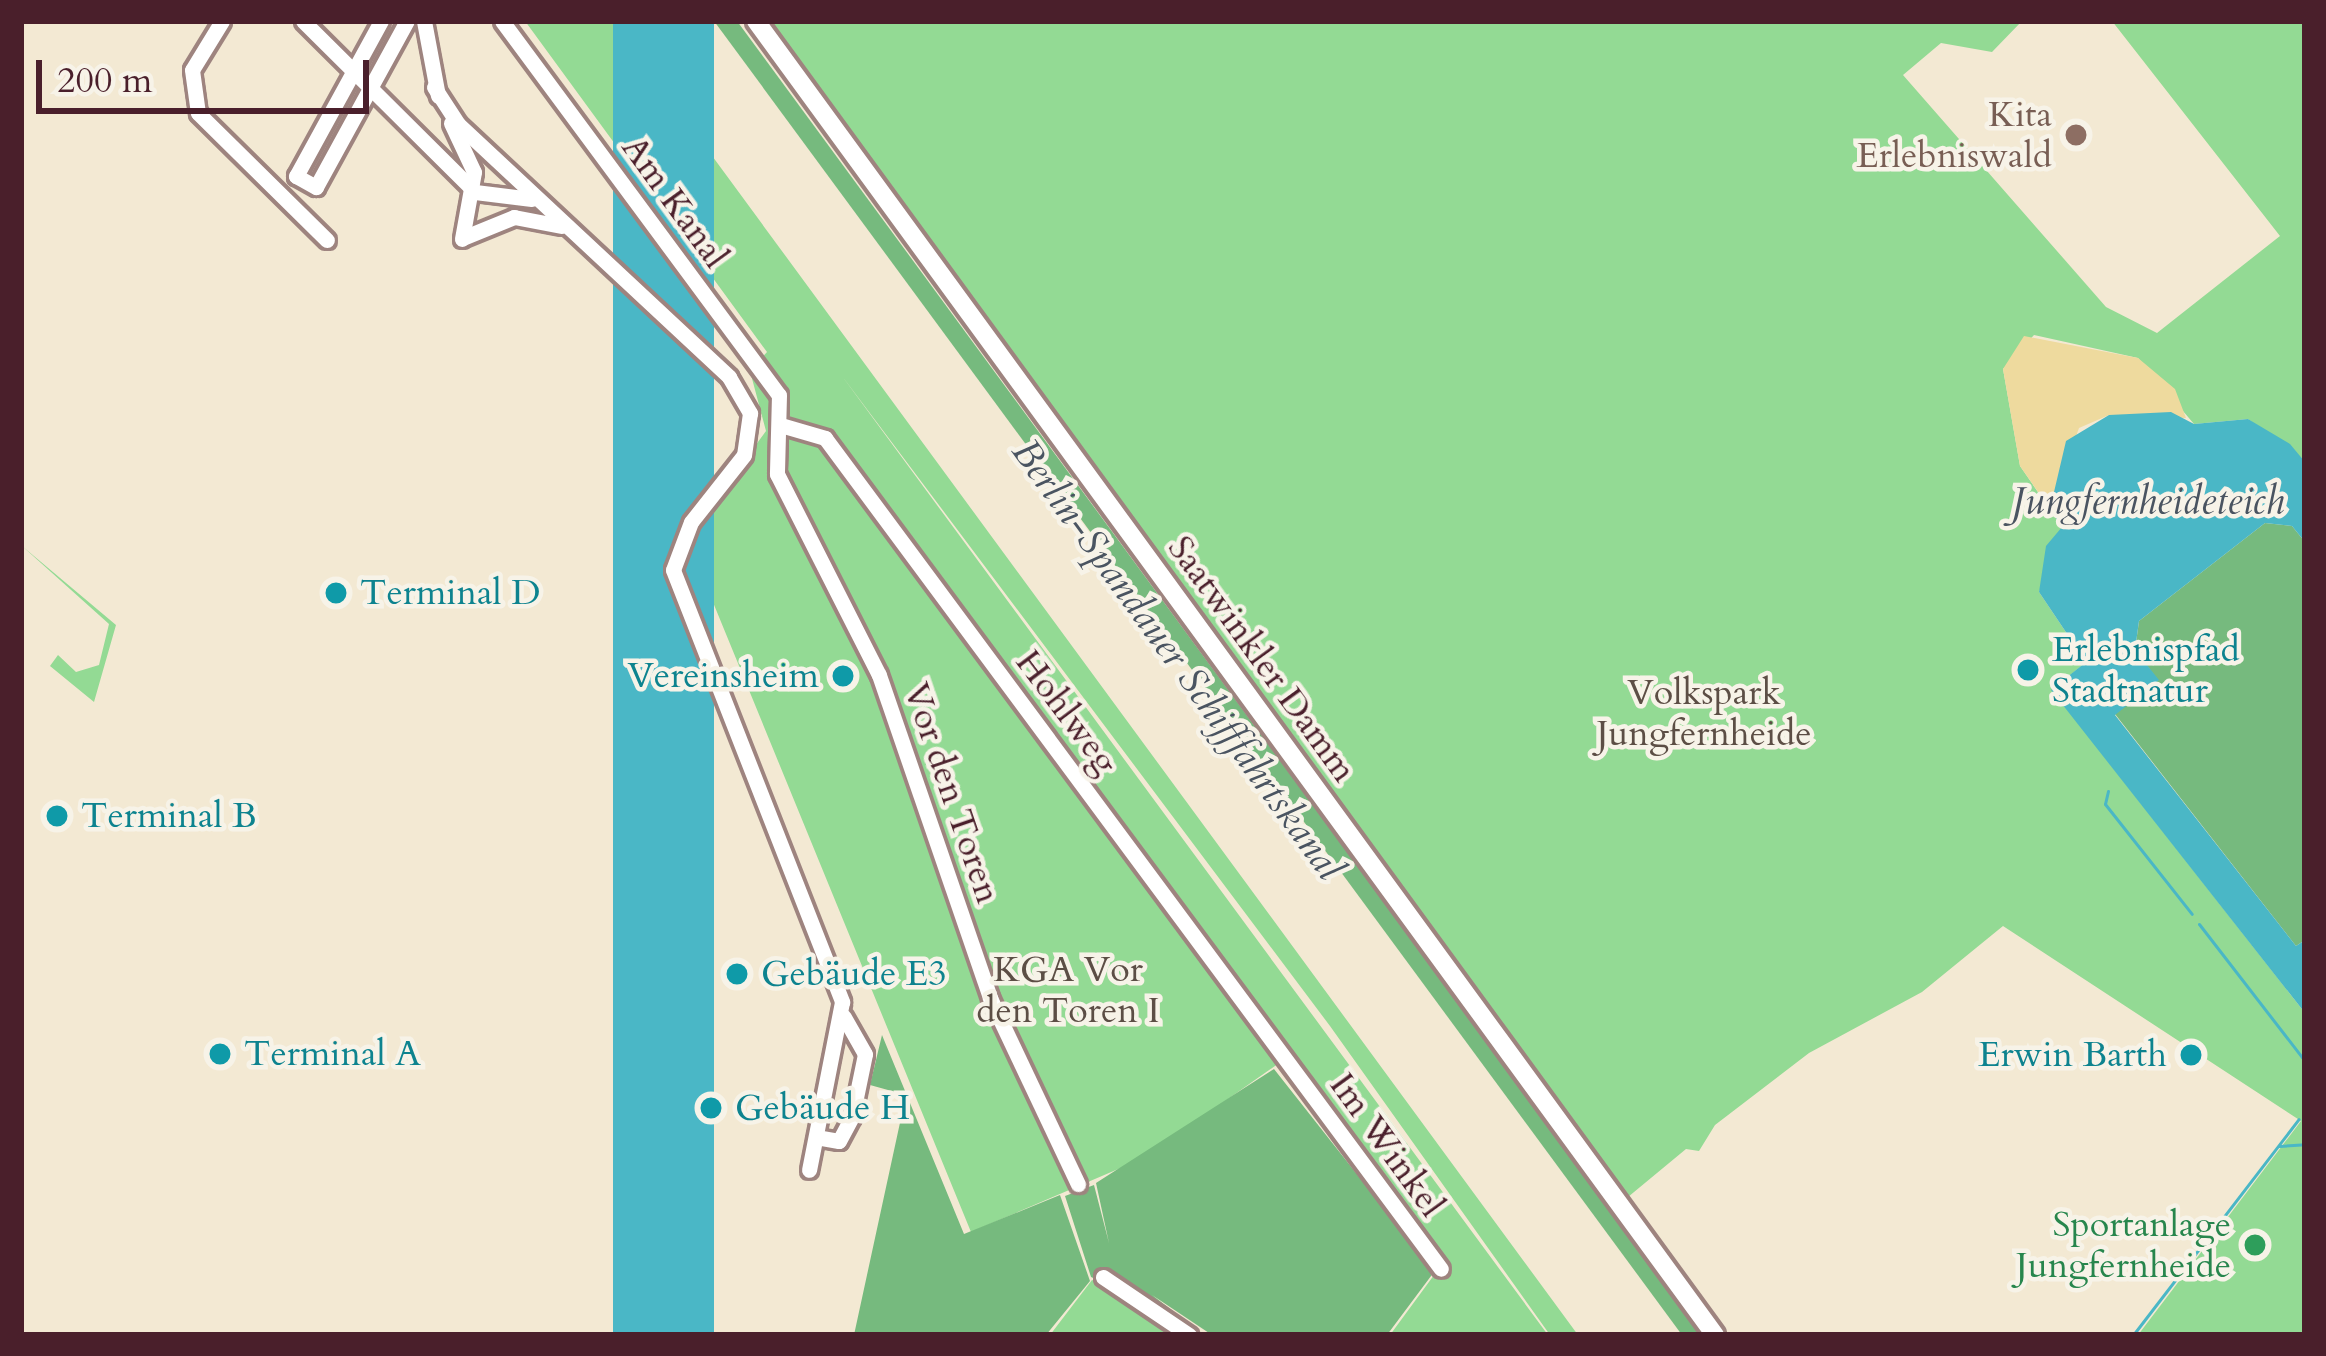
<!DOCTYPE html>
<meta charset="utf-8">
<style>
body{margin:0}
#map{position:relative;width:2326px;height:1356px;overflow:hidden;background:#f3e9d3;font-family:Cardo,serif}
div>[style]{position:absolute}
.green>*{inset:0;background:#93da94}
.forest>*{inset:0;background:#76ba7e}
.sand>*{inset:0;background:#eeda9e}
.water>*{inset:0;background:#4ab7c6;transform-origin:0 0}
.stream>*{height:3px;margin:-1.5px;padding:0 1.5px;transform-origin:1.5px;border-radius:1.5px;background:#4ab7c6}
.roads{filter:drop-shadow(3px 0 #9e847f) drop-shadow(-3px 0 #9e847f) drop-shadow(0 3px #9e847f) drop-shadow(0 -3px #9e847f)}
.minor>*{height:15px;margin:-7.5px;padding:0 7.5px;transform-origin:7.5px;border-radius:7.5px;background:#fff}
.major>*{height:18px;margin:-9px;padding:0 9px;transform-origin:9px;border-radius:9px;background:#fff}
.dots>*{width:33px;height:33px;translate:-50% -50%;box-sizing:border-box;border:6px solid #f7f3e8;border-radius:50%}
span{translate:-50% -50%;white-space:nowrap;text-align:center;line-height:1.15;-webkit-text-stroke:9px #f7f3e8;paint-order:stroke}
.education-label{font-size:36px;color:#785e54}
.right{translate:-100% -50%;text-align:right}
.street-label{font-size:36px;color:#4a1f2b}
.culture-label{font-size:36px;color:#0d838f}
.left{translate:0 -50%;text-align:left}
.park-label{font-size:36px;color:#5c4e45}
.leisure-label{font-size:36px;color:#27864d}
.water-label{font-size:39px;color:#4a5461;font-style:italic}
.frame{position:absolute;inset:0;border:24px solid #4a1f2b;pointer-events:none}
.scale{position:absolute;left:36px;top:60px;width:333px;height:54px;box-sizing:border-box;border:6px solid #4a1f2b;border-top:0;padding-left:15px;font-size:36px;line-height:42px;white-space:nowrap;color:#4a1f2b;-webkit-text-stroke:9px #f7f3e8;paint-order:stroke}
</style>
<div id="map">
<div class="green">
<i style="clip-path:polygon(525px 21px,613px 21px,1578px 1335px,1550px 1335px,1330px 1026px,842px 376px,1548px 1335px,1390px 1335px,1437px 1271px,1282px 1061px,1144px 1158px,971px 1232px,694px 556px,692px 532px,766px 431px,750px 371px,767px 352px)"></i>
<i style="clip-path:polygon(769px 21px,2022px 21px,1992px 52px,1941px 43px,1903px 75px,2106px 307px,2157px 333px,2280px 236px,2112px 21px,2305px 21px,2305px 462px,2248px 419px,2194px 424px,2138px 358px,2034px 335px,2003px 369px,2020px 466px,2062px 527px,2039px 592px,2086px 662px,2052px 690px,2305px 1013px,2305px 1335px,2138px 1335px,2301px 1121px,2003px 926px,1922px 992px,1809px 1053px,1715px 1125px,1699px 1151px,1686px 1149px,1628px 1197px)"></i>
<i style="clip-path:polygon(22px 546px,116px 625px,94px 702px,50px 666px,58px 655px,76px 672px,99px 665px,109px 624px)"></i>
<i style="clip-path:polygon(1092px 1280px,1101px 1283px,1182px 1335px,1050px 1335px)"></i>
</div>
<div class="forest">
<i style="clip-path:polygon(714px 21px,737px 21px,1702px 1335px,1682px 1335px)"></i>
<i style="clip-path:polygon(2265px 523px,2292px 526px,2305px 542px,2305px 940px,2296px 946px,2115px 714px,2158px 680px,2135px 650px,2139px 621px)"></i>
<i style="clip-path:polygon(882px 1035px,964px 1234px,1060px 1195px,1090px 1281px,1046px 1335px,854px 1335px,906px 1095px,870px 1085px)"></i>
<i style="clip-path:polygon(1274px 1069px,1434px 1272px,1387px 1335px,1212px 1335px,1152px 1295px,1182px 1318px,1091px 1277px,1065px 1196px,1094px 1185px,1109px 1243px,1096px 1183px)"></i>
</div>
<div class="sand">
<i style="clip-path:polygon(2024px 336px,2138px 358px,2175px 389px,2186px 418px,2109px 415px,2079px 428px,2050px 509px,2020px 466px,2003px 369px)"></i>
</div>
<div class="water">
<i style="left:613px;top:21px;width:101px;height:1630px"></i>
<i style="clip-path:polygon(2171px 412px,2194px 424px,2248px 419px,2290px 444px,2305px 462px,2305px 542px,2292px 526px,2265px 523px,2139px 621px,2135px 650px,2159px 680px,2115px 715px,2296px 946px,2305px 940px,2305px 1013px,2051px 690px,2086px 662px,2039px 592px,2046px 546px,2062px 527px,2050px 509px,2066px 441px,2109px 415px)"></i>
</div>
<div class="stream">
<i style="left:2108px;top:791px;width:13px;rotate:103deg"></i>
<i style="left:2105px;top:804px;width:140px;rotate:51.7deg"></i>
<i style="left:2199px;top:924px;width:173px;rotate:52.3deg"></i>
<i style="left:2279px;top:1146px;width:26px;rotate:-4deg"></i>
<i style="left:2133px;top:1335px;width:272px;rotate:-52.5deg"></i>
</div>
<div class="roads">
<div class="minor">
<i style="left:222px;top:21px;width:57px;rotate:121.5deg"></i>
<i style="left:192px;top:70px;width:43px;rotate:82.1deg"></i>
<i style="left:198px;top:113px;width:181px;rotate:44.6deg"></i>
<i style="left:303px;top:21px;width:243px;rotate:44.8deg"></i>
<i style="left:475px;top:192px;width:57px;rotate:7deg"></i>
<i style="left:381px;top:21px;width:177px;rotate:118.7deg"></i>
<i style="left:296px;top:176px;width:23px;rotate:29deg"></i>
<i style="left:316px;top:187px;width:189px;rotate:-61.3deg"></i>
<i style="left:424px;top:21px;width:76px;rotate:79.4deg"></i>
<i style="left:502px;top:21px;width:465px;rotate:53.5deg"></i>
<i style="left:779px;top:395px;width:79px;rotate:91.5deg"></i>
<i style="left:777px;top:474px;width:225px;rotate:63.1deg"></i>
<i style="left:879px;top:675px;width:342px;rotate:71deg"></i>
<i style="left:990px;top:998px;width:206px;rotate:64.7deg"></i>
<i style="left:434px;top:87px;width:44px;rotate:57deg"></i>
<i style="left:458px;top:124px;width:371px;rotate:43deg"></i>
<i style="left:729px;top:377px;width:42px;rotate:59.7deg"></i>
<i style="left:750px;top:413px;width:42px;rotate:98.1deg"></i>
<i style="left:744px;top:455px;width:85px;rotate:128.3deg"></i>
<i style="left:691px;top:522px;width:51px;rotate:110.6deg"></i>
<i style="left:673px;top:570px;width:464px;rotate:68.6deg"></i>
<i style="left:842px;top:1002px;width:171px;rotate:101.1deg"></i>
<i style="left:451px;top:123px;width:54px;rotate:64.9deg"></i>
<i style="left:474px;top:172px;width:68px;rotate:100.2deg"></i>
<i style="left:465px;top:237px;width:53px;rotate:-22.2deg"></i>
<i style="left:514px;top:217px;width:48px;rotate:10.8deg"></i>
<i style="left:784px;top:426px;width:43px;rotate:16.3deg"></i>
<i style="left:825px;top:438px;width:1034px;rotate:53.45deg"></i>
<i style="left:816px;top:1137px;width:23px;rotate:10deg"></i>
<i style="left:839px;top:1141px;width:27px;rotate:-62deg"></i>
<i style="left:852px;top:1117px;width:64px;rotate:-78.3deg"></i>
<i style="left:865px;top:1054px;width:43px;rotate:-119.6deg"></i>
<i style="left:1103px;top:1277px;width:104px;rotate:34deg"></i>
</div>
<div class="major">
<i style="left:756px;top:21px;width:1627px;rotate:53.88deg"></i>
</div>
</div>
<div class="dots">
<i style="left:2076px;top:135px;background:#8d6e63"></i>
<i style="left:336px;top:593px;background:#0f9aa8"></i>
<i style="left:2028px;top:670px;background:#0f9aa8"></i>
<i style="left:843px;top:676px;background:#0f9aa8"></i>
<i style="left:57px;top:816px;background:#0f9aa8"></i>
<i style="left:737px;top:974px;background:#0f9aa8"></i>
<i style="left:220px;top:1054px;background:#0f9aa8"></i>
<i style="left:2191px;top:1055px;background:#0f9aa8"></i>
<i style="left:711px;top:1108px;background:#0f9aa8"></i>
<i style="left:2255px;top:1245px;background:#2e9e5b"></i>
</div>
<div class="education-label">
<span class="right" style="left:2052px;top:135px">Kita<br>Erlebniswald</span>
</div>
<div class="street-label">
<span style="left:675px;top:202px;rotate:54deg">Am Kanal</span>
<span style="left:1262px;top:659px;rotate:54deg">Saatwinkler Damm</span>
<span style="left:1067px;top:712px;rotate:53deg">Hohlweg</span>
<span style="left:952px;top:793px;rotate:71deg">Vor den Toren</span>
<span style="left:1387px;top:1145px;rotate:54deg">Im Winkel</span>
</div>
<div class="culture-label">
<span class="left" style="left:360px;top:593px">Terminal D</span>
<span class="left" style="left:2052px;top:670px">Erlebnispfad<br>Stadtnatur</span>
<span class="right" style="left:819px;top:676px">Vereinsheim</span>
<span class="left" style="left:81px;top:816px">Terminal B</span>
<span class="left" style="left:761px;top:974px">Gebäude E3</span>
<span class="left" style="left:244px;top:1054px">Terminal A</span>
<span class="right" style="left:2167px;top:1055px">Erwin Barth</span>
<span class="left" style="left:735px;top:1108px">Gebäude H</span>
</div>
<div class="park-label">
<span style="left:1704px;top:713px">Volkspark<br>Jungfernheide</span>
<span style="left:1068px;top:990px">KGA Vor<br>den Toren I</span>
</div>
<div class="leisure-label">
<span class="right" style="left:2231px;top:1245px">Sportanlage<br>Jungfernheide</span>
</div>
<div class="water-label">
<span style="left:2148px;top:501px">Jungfernheideteich</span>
<span style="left:1177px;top:660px;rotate:54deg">Berlin-Spandauer Schifffahrtskanal</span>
</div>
<div class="frame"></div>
<div class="scale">200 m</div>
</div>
